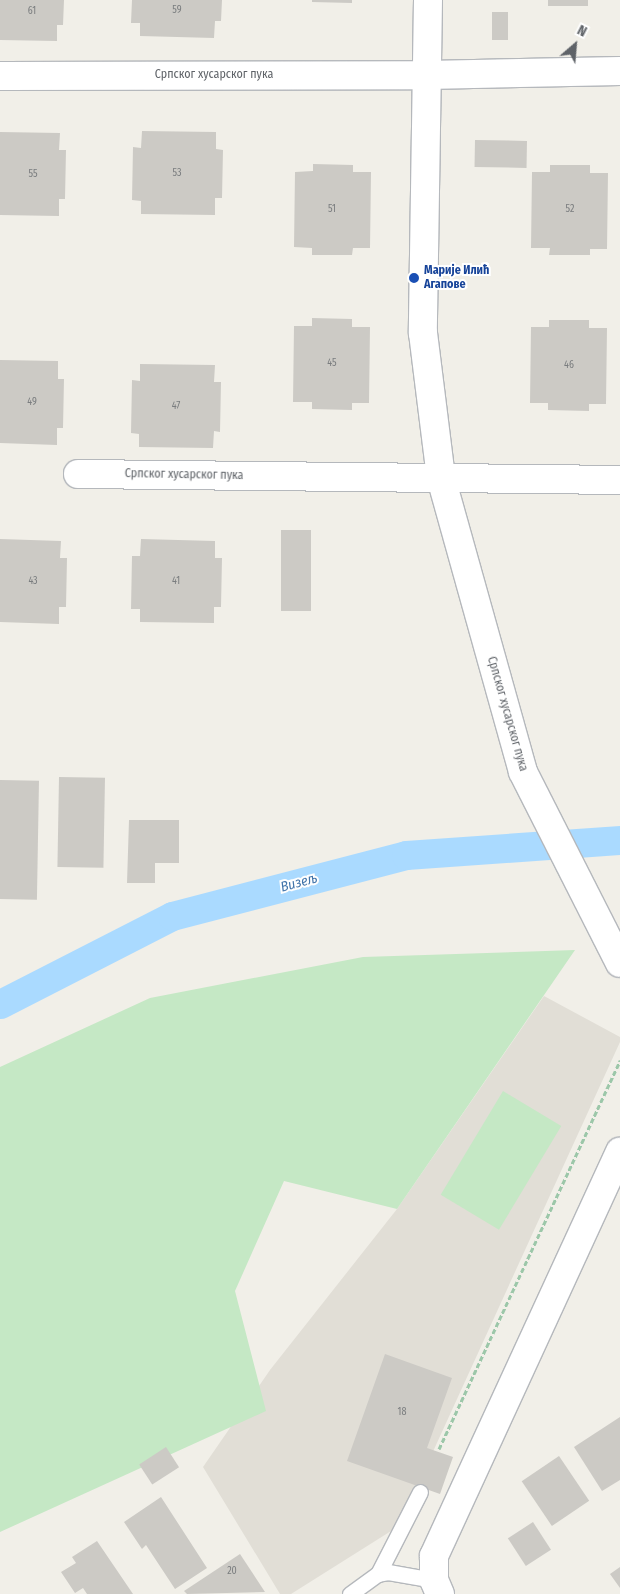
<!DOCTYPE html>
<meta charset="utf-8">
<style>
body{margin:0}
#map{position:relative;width:620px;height:1594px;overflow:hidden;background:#f1efe8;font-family:"Fira Sans Condensed",sans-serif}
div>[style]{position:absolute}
.education>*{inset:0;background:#e1ded6}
.green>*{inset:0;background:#c5e8c5;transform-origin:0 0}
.canal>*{height:29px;margin:-14.5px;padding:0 14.5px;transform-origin:14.5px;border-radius:14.5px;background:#aadaff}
.building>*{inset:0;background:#cccac5;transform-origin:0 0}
.path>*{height:3px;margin-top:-1.5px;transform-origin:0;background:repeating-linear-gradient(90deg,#9cc7a9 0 5px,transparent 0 7.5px)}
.roads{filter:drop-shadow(1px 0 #b5b8bc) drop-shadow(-1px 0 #b5b8bc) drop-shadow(0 1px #b5b8bc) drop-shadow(0 -1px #b5b8bc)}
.service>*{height:15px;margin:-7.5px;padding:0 7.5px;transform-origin:7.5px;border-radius:7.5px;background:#fff}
.minor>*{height:28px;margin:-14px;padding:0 14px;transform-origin:14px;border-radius:14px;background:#fff}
.tertiary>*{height:28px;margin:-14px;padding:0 14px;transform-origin:14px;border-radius:14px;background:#fff}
.dots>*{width:14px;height:14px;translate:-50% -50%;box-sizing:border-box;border:2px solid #fff;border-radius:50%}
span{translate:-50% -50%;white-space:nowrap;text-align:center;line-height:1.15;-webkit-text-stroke:4px #fff;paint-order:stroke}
.number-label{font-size:10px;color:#7a7d7f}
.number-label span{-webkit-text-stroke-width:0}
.street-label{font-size:12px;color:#5f6368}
.transit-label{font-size:12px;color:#164399;font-weight:700}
.left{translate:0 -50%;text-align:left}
.water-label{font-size:14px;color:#4174aa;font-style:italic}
.north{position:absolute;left:550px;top:20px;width:50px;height:50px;-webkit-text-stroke:4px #fff;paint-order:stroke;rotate:27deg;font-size:14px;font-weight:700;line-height:20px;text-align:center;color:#5f6368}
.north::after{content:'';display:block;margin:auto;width:18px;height:22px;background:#5f6368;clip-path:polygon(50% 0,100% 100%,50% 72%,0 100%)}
</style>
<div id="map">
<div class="education">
<i style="clip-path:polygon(544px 996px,620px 1037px,620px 1042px,399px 1526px,291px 1594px,280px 1594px,203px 1467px,270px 1370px,397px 1209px)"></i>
</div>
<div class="green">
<i style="clip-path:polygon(575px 950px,397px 1209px,284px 1181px,235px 1291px,266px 1411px,0 1532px,0 1067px,150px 998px,363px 957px)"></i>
<i style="left:503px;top:1091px;width:68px;height:121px;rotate:31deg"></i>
</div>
<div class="canal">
<i style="left:0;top:1004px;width:193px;rotate:-27.1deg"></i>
<i style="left:172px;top:916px;width:242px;rotate:-14.6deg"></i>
<i style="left:406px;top:855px;width:215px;rotate:-4deg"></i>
</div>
<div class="building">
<i style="clip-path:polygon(0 0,64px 0,63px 25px,57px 25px,57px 41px,0 40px)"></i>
<i style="clip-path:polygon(132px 0,222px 0,221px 21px,215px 21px,214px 38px,140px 36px,140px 23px,131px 23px)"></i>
<i style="clip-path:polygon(312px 0,352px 0,352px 3px,312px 2px)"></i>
<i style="left:548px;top:0;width:40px;height:6px"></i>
<i style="left:492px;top:12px;width:16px;height:28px"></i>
<i style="clip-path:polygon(142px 131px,216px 132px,216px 149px,223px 150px,222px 198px,215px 198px,215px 215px,141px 214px,141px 201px,132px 200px,133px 147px,141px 148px)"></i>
<i style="clip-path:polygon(0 132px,60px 133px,59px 150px,66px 150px,65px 199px,59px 199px,59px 216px,0 215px)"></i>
<i style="left:475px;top:140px;width:52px;height:27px;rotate:1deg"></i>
<i style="clip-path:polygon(313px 164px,353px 165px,353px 172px,371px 172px,370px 248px,353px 248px,352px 255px,312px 255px,312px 248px,294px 247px,295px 172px,313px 171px)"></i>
<i style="clip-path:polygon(550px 165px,590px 165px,590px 173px,608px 173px,607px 249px,590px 249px,590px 255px,549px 255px,550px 248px,531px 248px,532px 172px,550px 172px)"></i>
<i style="clip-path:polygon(312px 318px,352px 319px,352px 327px,370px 327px,369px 403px,352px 403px,352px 410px,312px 409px,312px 402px,293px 402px,294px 326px,312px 326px)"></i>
<i style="clip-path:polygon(549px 320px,589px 320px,589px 328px,607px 328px,606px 404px,589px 404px,589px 411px,548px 410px,548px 403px,530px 403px,531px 327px,549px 327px)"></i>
<i style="clip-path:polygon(0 360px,58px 361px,58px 379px,64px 379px,63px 428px,57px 428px,57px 445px,0 443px)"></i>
<i style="clip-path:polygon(140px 364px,215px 365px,214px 382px,221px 382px,220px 432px,214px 431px,213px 448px,139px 447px,139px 434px,131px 433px,132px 380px,140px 381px)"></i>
<i style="left:281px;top:530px;width:30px;height:81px"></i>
<i style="clip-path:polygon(0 539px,61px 541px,60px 558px,67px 558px,66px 607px,59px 607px,59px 624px,0 622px)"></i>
<i style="clip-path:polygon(141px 539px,215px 541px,215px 558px,222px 558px,221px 607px,214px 607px,214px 623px,140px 622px,140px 609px,131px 609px,132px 556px,140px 556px)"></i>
<i style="left:59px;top:777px;width:46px;height:90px;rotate:1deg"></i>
<i style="left:0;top:780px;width:39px;height:119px;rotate:1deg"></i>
<i style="clip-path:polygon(129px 820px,179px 820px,179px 863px,155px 863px,155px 883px,127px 883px)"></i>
<i style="clip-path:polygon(385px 1354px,452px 1378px,427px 1448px,453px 1457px,440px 1494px,347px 1461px)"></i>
<i style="clip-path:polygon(620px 1417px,620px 1480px,602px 1491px,574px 1447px)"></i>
<i style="left:166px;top:1447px;width:24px;height:32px;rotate:57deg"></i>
<i style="left:559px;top:1456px;width:54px;height:45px;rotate:56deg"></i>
<i style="clip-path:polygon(161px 1497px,207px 1568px,175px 1589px,146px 1545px,142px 1549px,124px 1522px)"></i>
<i style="left:533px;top:1522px;width:33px;height:30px;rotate:57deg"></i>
<i style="clip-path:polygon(97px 1541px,133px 1594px,87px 1594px,83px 1588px,75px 1593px,61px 1572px,76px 1563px,72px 1557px)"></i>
<i style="clip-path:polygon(240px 1554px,265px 1592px,187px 1594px,184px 1591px)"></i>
<i style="clip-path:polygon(620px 1567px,620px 1588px,610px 1574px)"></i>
</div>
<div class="path">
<i style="left:439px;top:1449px;width:429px;rotate:-65deg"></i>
</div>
<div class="roads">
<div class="service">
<i style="left:378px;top:1574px;width:92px;rotate:-62.9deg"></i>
<i style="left:350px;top:1594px;width:34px;rotate:-36deg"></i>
<i style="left:378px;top:1574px;width:10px;rotate:-11deg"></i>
<i style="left:388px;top:1572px;width:47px;rotate:9.9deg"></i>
</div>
<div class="minor">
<i style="left:0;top:76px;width:427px;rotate:-0.1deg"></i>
<i style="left:427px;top:75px;width:193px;rotate:-1.2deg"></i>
<i style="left:78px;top:474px;width:542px;rotate:0.63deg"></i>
<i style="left:440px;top:1594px;width:15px;rotate:-113deg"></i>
<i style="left:434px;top:1580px;width:24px;rotate:-90deg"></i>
<i style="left:434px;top:1556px;width:445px;rotate:-65.3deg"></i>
</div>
<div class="tertiary">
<i style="left:428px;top:0;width:333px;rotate:90.9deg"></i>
<i style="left:423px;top:333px;width:146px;rotate:82.9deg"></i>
<i style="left:441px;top:478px;width:305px;rotate:74.4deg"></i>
<i style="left:523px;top:772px;width:214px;rotate:63.1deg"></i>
</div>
</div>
<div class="dots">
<i style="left:414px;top:278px;background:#1a4fb4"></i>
</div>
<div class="number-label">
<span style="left:177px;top:11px">59</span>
<span style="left:32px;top:12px">61</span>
<span style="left:177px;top:174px">53</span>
<span style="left:33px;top:175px">55</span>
<span style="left:332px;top:210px">51</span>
<span style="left:570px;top:210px">52</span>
<span style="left:332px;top:364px">45</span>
<span style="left:569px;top:366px">46</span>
<span style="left:32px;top:403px">49</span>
<span style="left:176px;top:407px">47</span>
<span style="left:33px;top:582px">43</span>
<span style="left:176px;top:582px">41</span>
<span style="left:402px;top:1413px">18</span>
<span style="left:232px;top:1572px">20</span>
</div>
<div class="street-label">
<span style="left:214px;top:75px">Српског хусарског пука</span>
<span style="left:184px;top:475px;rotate:1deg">Српског хусарског пука</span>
<span style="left:507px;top:714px;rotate:74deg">Српског хусарског пука</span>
</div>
<div class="transit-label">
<span class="left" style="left:424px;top:278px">Марије Илић<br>Агапове</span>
</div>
<div class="water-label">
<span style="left:299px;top:883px;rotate:-15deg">Визељ</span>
</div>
<div class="north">N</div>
</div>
